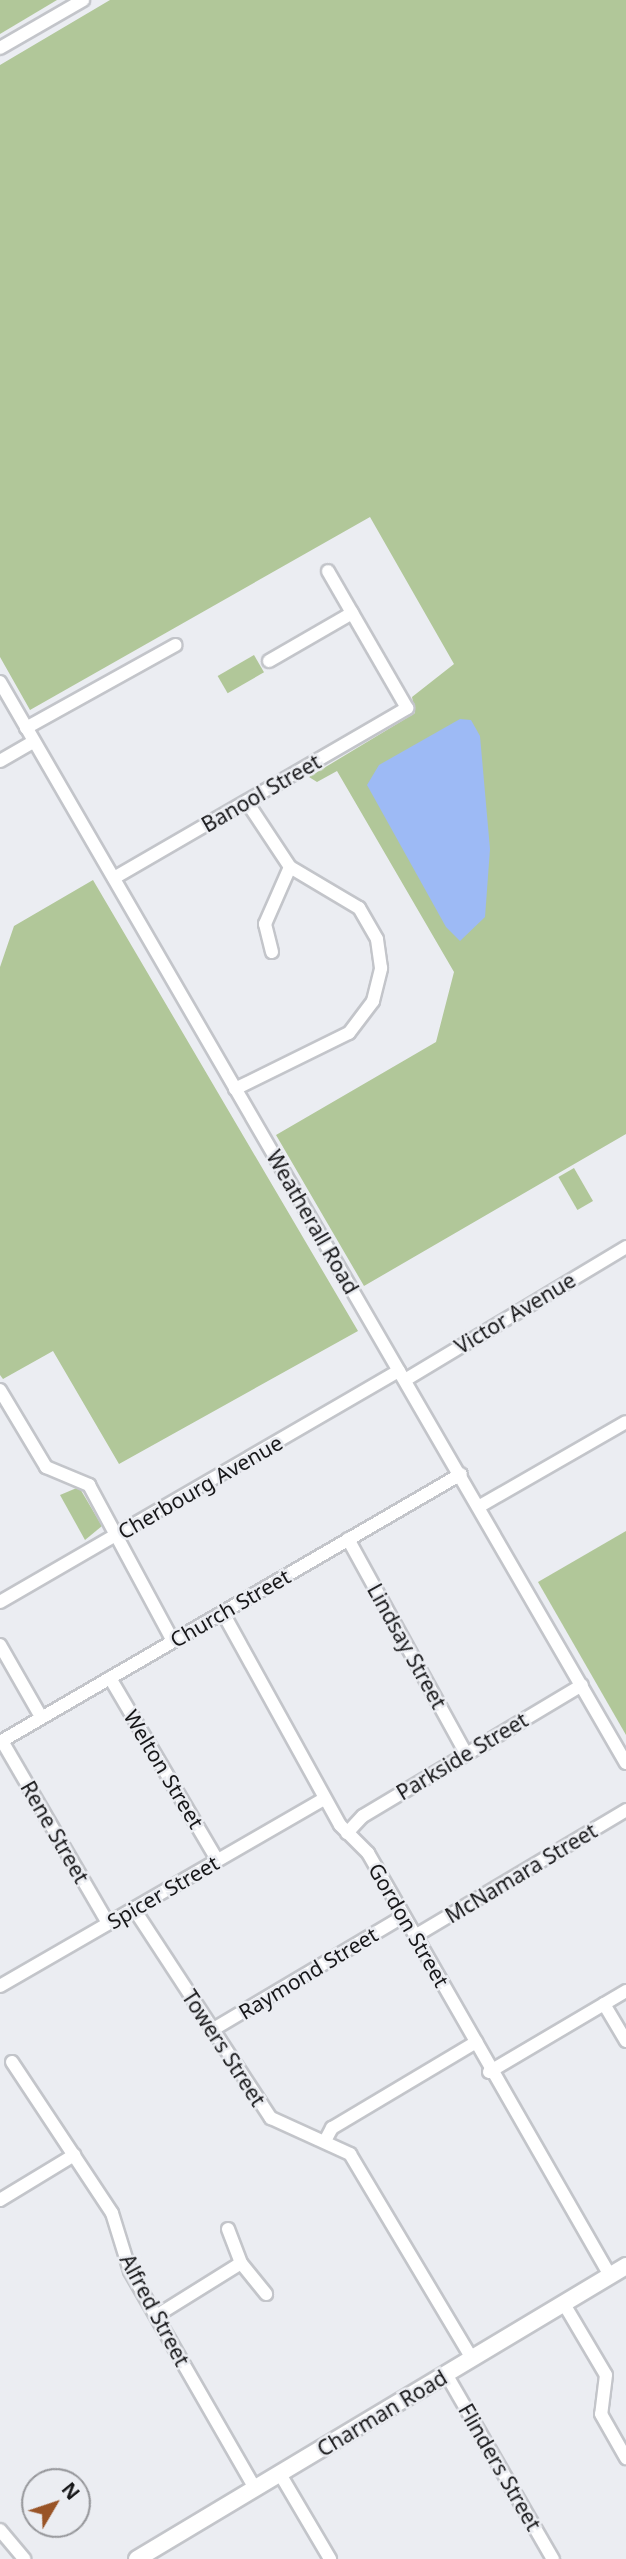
<!DOCTYPE html>
<style>
body{margin:0}
#map{position:relative;width:626px;height:2559px;overflow:hidden;background:#ebedf2;font-family:"Noto Sans",sans-serif}
div>[style]{position:absolute}
.green>*{inset:0;background:#b1c799;transform-origin:0 0}
.water>*{inset:0;background:#9dbaf5}
.roads{filter:drop-shadow(2px 0 #c3c5ca) drop-shadow(-2px 0 #c3c5ca) drop-shadow(0 2px #c3c5ca) drop-shadow(0 -2px #c3c5ca)}
.minor>*{height:12px;margin:-6px;padding:0 6px;transform-origin:6px;border-radius:6px;background:#fff}
.major>*{height:16px;margin:-8px;padding:0 8px;transform-origin:8px;border-radius:8px;background:#fff}
span{translate:-50% -50%;white-space:nowrap;text-align:center;line-height:1.15;-webkit-text-stroke:5px #ebedf2;paint-order:stroke}
.street-label{font-size:21px;color:#171719}
.north{position:absolute;left:21px;top:2468px;width:70px;height:70px;box-sizing:border-box;background:#ebedf2;border:2px solid #96979b;border-radius:50%;rotate:51deg;font-size:19px;font-weight:700;line-height:28px;text-align:center;color:#171719}
.north::after{content:'';display:block;margin:auto;width:24px;height:32px;background:#995427;clip-path:polygon(50% 0,100% 100%,50% 72%,0 100%)}
</style>
<div id="map">
<div class="green">
<i style="clip-path:polygon(0 0,57px 0,0 34px)"></i>
<i style="clip-path:polygon(110px 0,626px 0,626px 1134px,364px 1286px,276px 1135px,436px 1042px,454px 972px,337px 771px,317px 782px,309px 777px,415px 713px,412px 697px,454px 664px,370px 517px,30px 710px,0 657px,0 65px)"></i>
<i style="left:254px;top:655px;width:20px;height:42px;rotate:60deg"></i>
<i style="clip-path:polygon(93px 880px,358px 1331px,119px 1464px,53px 1351px,3px 1379px,0 1375px,0 967px,14px 926px)"></i>
<i style="left:574px;top:1168px;width:38px;height:18px;rotate:60deg"></i>
<i style="clip-path:polygon(79px 1487px,102px 1526px,85px 1540px,60px 1495px)"></i>
<i style="clip-path:polygon(626px 1531px,626px 1735px,538px 1582px)"></i>
</div>
<div class="water">
<i style="clip-path:polygon(460px 719px,471px 720px,480px 736px,490px 849px,485px 917px,460px 941px,446px 927px,367px 785px,379px 765px)"></i>
</div>
<div class="roads">
<div class="minor">
<i style="left:0;top:48px;width:96px;rotate:-30deg"></i>
<i style="left:269px;top:661px;width:96px;rotate:-30deg"></i>
<i style="left:0;top:682px;width:1249px;rotate:59.93deg"></i>
<i style="left:26px;top:728px;width:171px;rotate:-29deg"></i>
<i style="left:0;top:761px;width:39px;rotate:-30deg"></i>
<i style="left:114px;top:878px;width:339px;rotate:-30.1deg"></i>
<i style="left:407px;top:708px;width:158px;rotate:-120deg"></i>
<i style="left:272px;top:952px;width:29px;rotate:-104deg"></i>
<i style="left:265px;top:924px;width:62px;rotate:-66.3deg"></i>
<i style="left:235px;top:1089px;width:127px;rotate:-26.2deg"></i>
<i style="left:349px;top:1033px;width:40px;rotate:-53deg"></i>
<i style="left:373px;top:1001px;width:34px;rotate:-76deg"></i>
<i style="left:381px;top:968px;width:29px;rotate:-98deg"></i>
<i style="left:377px;top:939px;width:36px;rotate:-120deg"></i>
<i style="left:359px;top:908px;width:80px;rotate:-149.3deg"></i>
<i style="left:290px;top:867px;width:78px;rotate:-123.5deg"></i>
<i style="left:405px;top:1380px;width:258px;rotate:-31deg"></i>
<i style="left:0;top:1390px;width:90px;rotate:59.1deg"></i>
<i style="left:46px;top:1467px;width:47px;rotate:22.7deg"></i>
<i style="left:89px;top:1485px;width:177px;rotate:61.7deg"></i>
<i style="left:480px;top:1506px;width:168px;rotate:-29.9deg"></i>
<i style="left:348px;top:1539px;width:245px;rotate:61.2deg"></i>
<i style="left:0;top:1602px;width:461px;rotate:-30.1deg"></i>
<i style="left:223px;top:1613px;width:242px;rotate:61.1deg"></i>
<i style="left:340px;top:1825px;width:40px;rotate:45deg"></i>
<i style="left:368px;top:1853px;width:487px;rotate:60.2deg"></i>
<i style="left:0;top:1645px;width:83px;rotate:60.3deg"></i>
<i style="left:110px;top:1678px;width:211px;rotate:59.5deg"></i>
<i style="left:2px;top:1741px;width:211px;rotate:59.8deg"></i>
<i style="left:0;top:1742px;width:533px;rotate:-30.17deg"></i>
<i style="left:347px;top:1833px;width:23px;rotate:-47deg"></i>
<i style="left:363px;top:1816px;width:255px;rotate:-30.9deg"></i>
<i style="left:134px;top:1909px;width:250px;rotate:56.8deg"></i>
<i style="left:271px;top:2118px;width:87px;rotate:24.5deg"></i>
<i style="left:350px;top:2154px;width:239px;rotate:59.2deg"></i>
<i style="left:415px;top:1936px;width:246px;rotate:-30.8deg"></i>
<i style="left:0;top:1986px;width:375px;rotate:-30deg"></i>
<i style="left:604px;top:2004px;width:43px;rotate:59.3deg"></i>
<i style="left:212px;top:2030px;width:223px;rotate:-30.7deg"></i>
<i style="left:12px;top:2062px;width:181px;rotate:56.5deg"></i>
<i style="left:112px;top:2213px;width:61px;rotate:72.8deg"></i>
<i style="left:130px;top:2271px;width:250px;rotate:60.1deg"></i>
<i style="left:489px;top:2072px;width:159px;rotate:-30.6deg"></i>
<i style="left:325px;top:2141px;width:15px;rotate:-62deg"></i>
<i style="left:332px;top:2128px;width:168px;rotate:-30.8deg"></i>
<i style="left:0;top:2200px;width:87px;rotate:-31.3deg"></i>
<i style="left:228px;top:2229px;width:36px;rotate:69deg"></i>
<i style="left:241px;top:2263px;width:40px;rotate:51deg"></i>
<i style="left:564px;top:2304px;width:82px;rotate:59.4deg"></i>
<i style="left:606px;top:2375px;width:39px;rotate:97deg"></i>
<i style="left:601px;top:2414px;width:51px;rotate:60.4deg"></i>
<i style="left:156px;top:2316px;width:100px;rotate:-31.9deg"></i>
<i style="left:446px;top:2374px;width:214px;rotate:60deg"></i>
<i style="left:280px;top:2474px;width:99px;rotate:59.5deg"></i>
<i style="left:0;top:2530px;width:38px;rotate:50deg"></i>
</div>
<div class="major">
<i style="left:137px;top:2559px;width:570px;rotate:-30.93deg"></i>
</div>
</div>
<div class="street-label">
<span style="left:261px;top:793px;rotate:-30deg">Banool Street</span>
<span style="left:313px;top:1222px;rotate:60deg">Weatherall Road</span>
<span style="left:515px;top:1313px;rotate:-31deg">Victor Avenue</span>
<span style="left:200px;top:1487px;rotate:-30deg">Cherbourg Avenue</span>
<span style="left:230px;top:1608px;rotate:-30deg">Church Street</span>
<span style="left:407px;top:1646px;rotate:61deg">Lindsay Street</span>
<span style="left:462px;top:1756px;rotate:-31deg">Parkside Street</span>
<span style="left:164px;top:1769px;rotate:59deg">Welton Street</span>
<span style="left:55px;top:1832px;rotate:60deg">Rene Street</span>
<span style="left:521px;top:1873px;rotate:-31deg">McNamara Street</span>
<span style="left:163px;top:1892px;rotate:-30deg">Spicer Street</span>
<span style="left:409px;top:1925px;rotate:60deg">Gordon Street</span>
<span style="left:308px;top:1973px;rotate:-31deg">Raymond Street</span>
<span style="left:224px;top:2048px;rotate:57deg">Towers Street</span>
<span style="left:155px;top:2310px;rotate:62deg">Alfred Street</span>
<span style="left:382px;top:2413px;rotate:-31deg">Charman Road</span>
<span style="left:500px;top:2467px;rotate:60deg">Flinders Street</span>
</div>
<div class="north">N</div>
</div>
